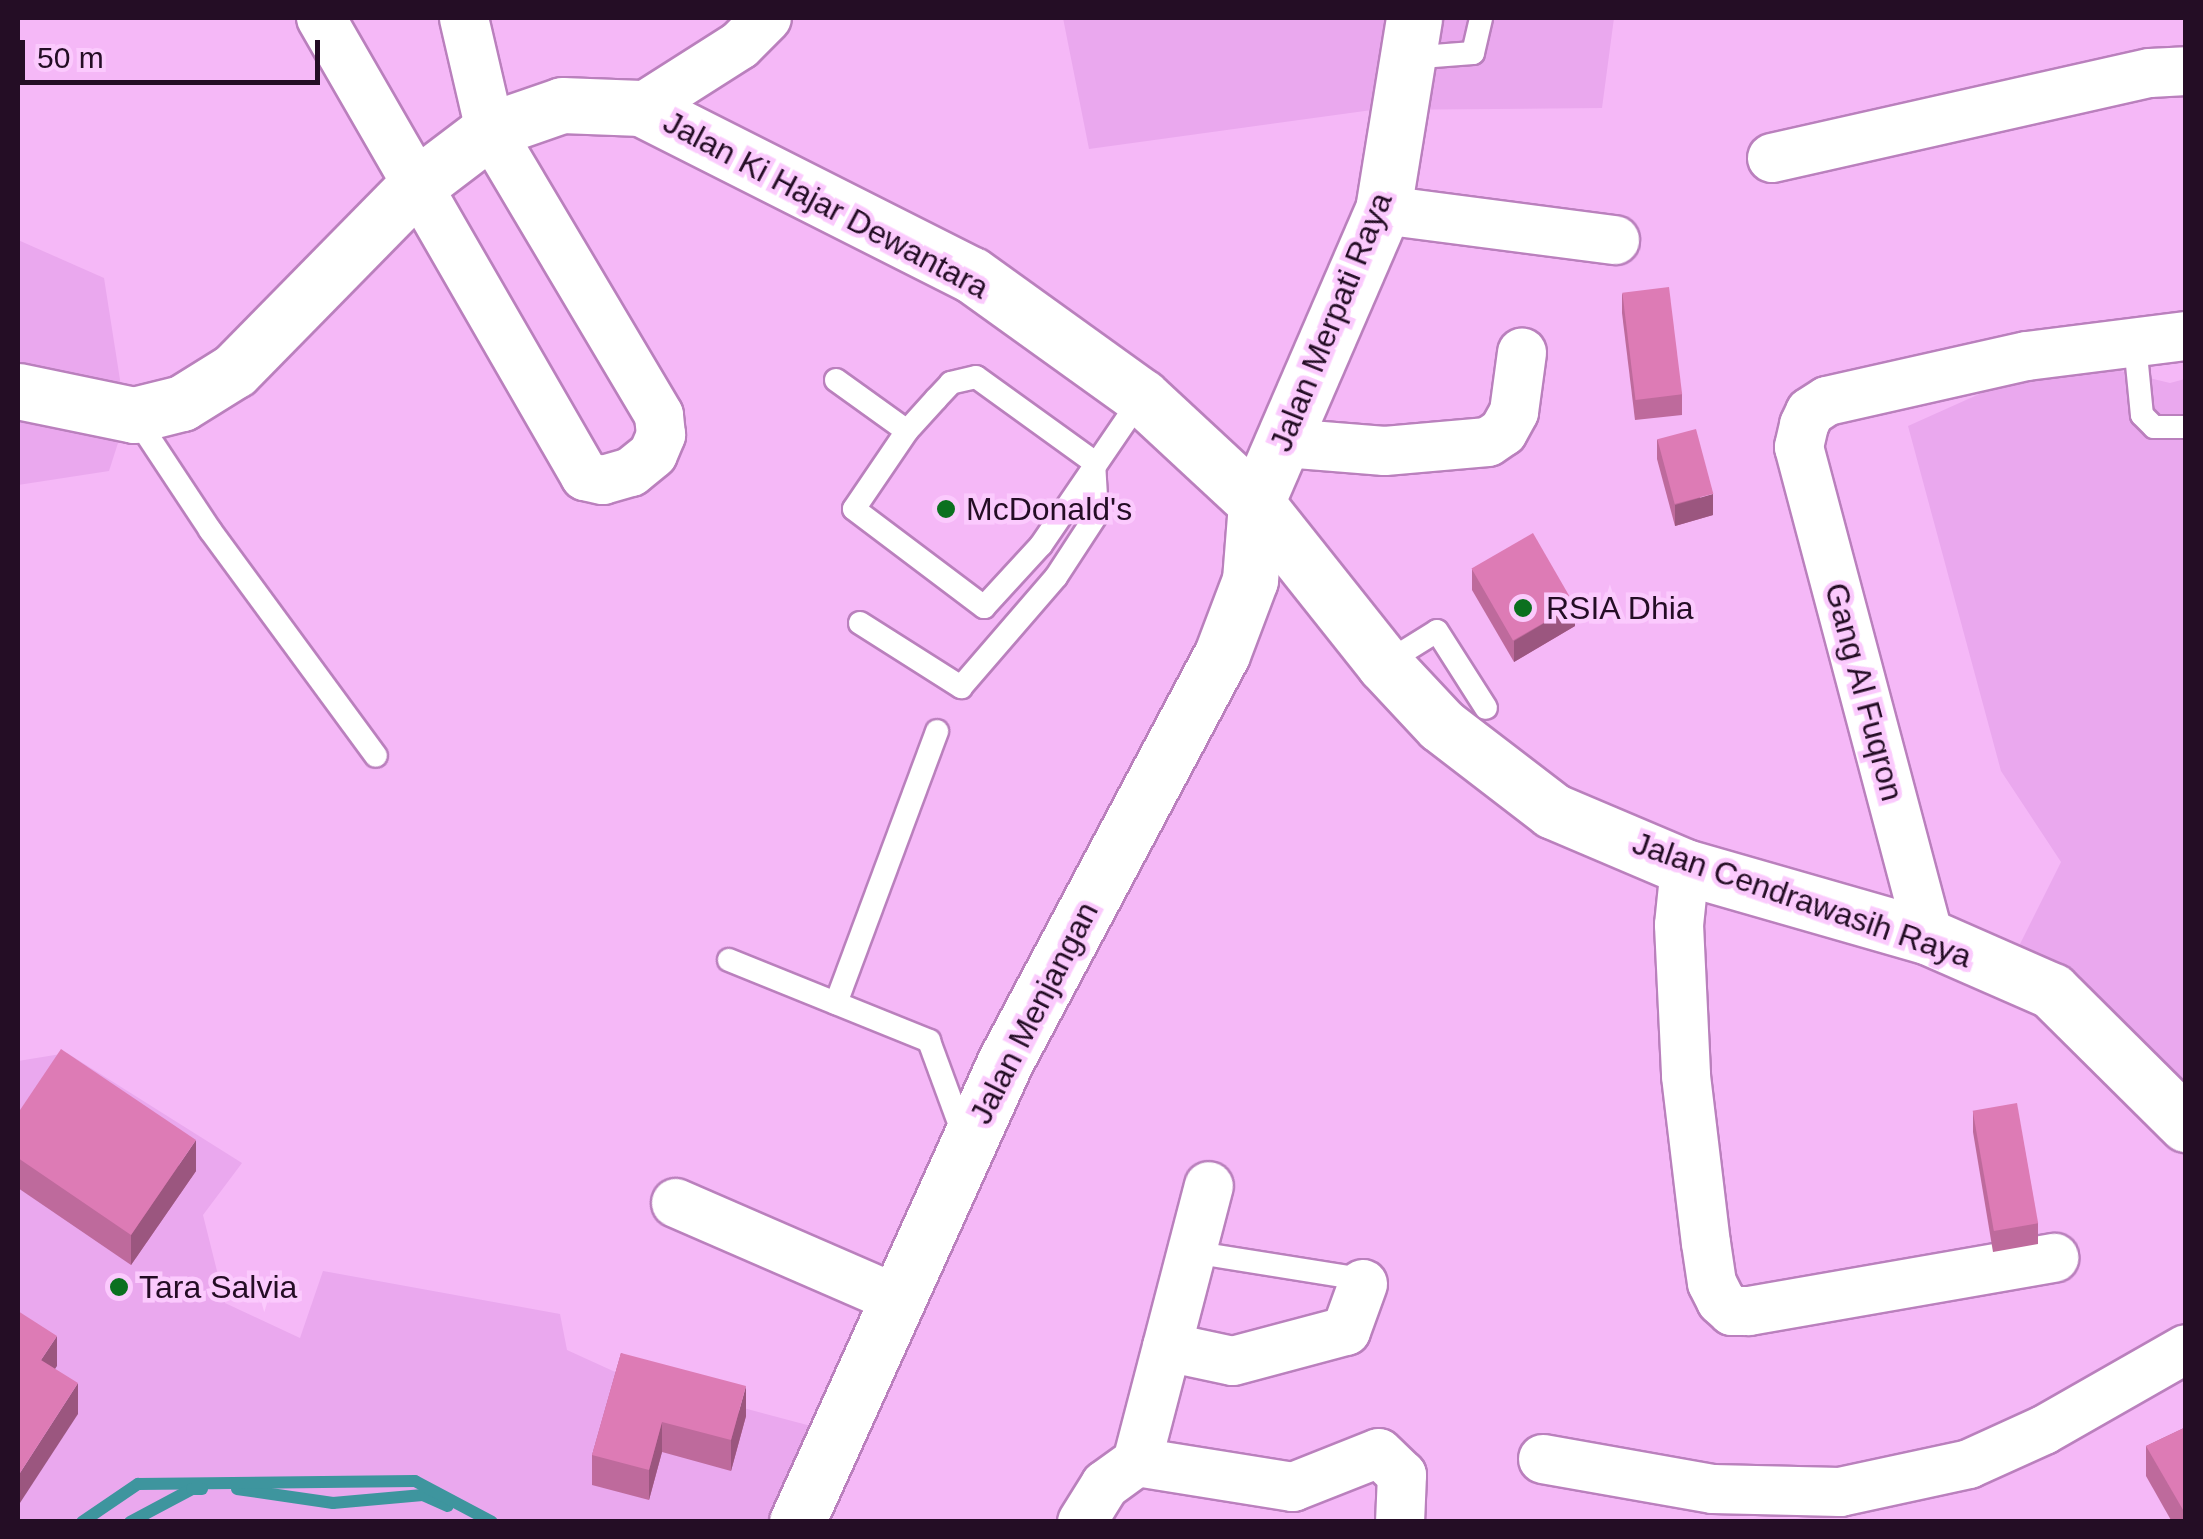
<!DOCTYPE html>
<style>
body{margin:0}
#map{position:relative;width:2203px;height:1539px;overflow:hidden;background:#f5b8f7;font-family:Arial,sans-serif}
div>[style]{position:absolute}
.built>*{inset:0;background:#eaa8ee}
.stream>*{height:12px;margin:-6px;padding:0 6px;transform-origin:6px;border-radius:6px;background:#3e959e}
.roads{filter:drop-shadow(2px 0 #ba80bd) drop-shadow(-2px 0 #ba80bd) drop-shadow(0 2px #ba80bd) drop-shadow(0 -2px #ba80bd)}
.lane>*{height:22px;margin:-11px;padding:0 11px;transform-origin:11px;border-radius:11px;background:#fff}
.street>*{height:48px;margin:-24px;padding:0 24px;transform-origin:24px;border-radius:24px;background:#fff}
.secondary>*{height:55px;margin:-27.5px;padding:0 27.5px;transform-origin:27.5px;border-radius:27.5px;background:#fff}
.wall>*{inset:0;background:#be6a9c}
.shaded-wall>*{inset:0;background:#9b567f}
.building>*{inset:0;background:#dd7bb5;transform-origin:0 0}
.dots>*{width:28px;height:28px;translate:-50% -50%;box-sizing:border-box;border:5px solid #fbcafd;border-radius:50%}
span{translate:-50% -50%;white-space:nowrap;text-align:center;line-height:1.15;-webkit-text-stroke:9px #fbcafd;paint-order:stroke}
.street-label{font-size:32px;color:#240d25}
.poi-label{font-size:32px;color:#240d25}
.left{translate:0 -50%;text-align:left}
.frame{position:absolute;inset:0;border:20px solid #240d25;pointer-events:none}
.scale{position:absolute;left:20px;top:40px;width:300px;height:45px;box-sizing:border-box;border:5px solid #240d25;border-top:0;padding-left:12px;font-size:30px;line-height:35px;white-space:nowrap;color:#240d25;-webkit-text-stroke:8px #fbcafd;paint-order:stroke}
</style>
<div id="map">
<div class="built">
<i style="clip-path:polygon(1063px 18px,1614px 18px,1602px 108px,1372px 110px,1089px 149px)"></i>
<i style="clip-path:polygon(18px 240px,104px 278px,126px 418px,109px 471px,18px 485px)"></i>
<i style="clip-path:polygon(2062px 357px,2170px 383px,2185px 379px,2185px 1088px,2013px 958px,2061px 862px,2001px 771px,1908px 426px)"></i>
<i style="clip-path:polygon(67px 1053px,242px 1163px,203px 1215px,225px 1303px,300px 1338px,323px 1271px,560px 1314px,567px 1350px,624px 1376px,811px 1426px,770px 1521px,18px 1522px,18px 1061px)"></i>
</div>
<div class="stream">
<i style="left:237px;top:1489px;width:97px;rotate:8.3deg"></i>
<i style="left:333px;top:1503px;width:90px;rotate:-5.1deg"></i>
<i style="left:423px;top:1495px;width:27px;rotate:24deg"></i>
<i style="left:82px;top:1522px;width:68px;rotate:-34.2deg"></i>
<i style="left:138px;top:1484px;width:277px;rotate:-0.6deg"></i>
<i style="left:415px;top:1481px;width:87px;rotate:28deg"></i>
<i style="left:130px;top:1522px;width:70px;rotate:-28deg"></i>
<i style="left:192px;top:1489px;width:10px"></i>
</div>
<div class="roads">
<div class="lane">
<i style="left:1408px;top:58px;width:65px;rotate:-4.4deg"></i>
<i style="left:1473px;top:53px;width:36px;rotate:-77deg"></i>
<i style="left:2135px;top:344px;width:71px;rotate:84.4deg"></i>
<i style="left:2142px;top:415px;width:17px;rotate:45deg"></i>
<i style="left:2154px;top:427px;width:32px"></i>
<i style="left:836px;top:380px;width:87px;rotate:35.7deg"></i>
<i style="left:134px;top:415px;width:138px;rotate:56.5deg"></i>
<i style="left:210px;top:530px;width:280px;rotate:53.7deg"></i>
<i style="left:1094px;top:462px;width:145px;rotate:-144.2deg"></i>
<i style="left:976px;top:377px;width:26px;rotate:167deg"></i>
<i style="left:951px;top:383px;width:22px;rotate:133deg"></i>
<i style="left:936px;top:399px;width:43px;rotate:132.2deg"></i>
<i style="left:907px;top:431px;width:94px;rotate:124.2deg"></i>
<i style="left:854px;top:509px;width:163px;rotate:37deg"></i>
<i style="left:984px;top:607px;width:84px;rotate:-47.4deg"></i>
<i style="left:1041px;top:545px;width:179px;rotate:-55.7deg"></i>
<i style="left:860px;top:623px;width:120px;rotate:32.4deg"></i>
<i style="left:961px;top:687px;width:145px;rotate:-49.2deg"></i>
<i style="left:1056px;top:577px;width:75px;rotate:-56.9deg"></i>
<i style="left:1097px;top:514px;width:52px;rotate:-93.3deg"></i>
<i style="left:1384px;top:664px;width:62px;rotate:-31.9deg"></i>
<i style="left:1437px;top:631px;width:91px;rotate:57.5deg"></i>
<i style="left:729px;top:960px;width:216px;rotate:22deg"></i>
<i style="left:929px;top:1041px;width:101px;rotate:69.8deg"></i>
<i style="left:836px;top:1003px;width:290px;rotate:-69.6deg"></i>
<i style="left:1192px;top:1252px;width:164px;rotate:9.1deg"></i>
<i style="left:1354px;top:1278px;width:11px;rotate:34deg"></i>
</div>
<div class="street">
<i style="left:321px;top:18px;width:529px;rotate:60.04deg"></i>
<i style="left:585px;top:476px;width:18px;rotate:13deg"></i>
<i style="left:603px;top:480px;width:29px;rotate:-16deg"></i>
<i style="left:631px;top:472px;width:28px;rotate:-39deg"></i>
<i style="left:653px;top:454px;width:21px;rotate:-67deg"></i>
<i style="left:661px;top:435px;width:20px;rotate:-96deg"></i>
<i style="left:659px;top:415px;width:331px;rotate:-120.7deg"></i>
<i style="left:490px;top:130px;width:115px;rotate:-103.1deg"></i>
<i style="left:641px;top:108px;width:117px;rotate:-32.5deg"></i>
<i style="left:740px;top:45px;width:38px;rotate:-45deg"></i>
<i style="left:1772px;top:158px;width:387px;rotate:-12.7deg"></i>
<i style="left:2150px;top:73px;width:36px;rotate:-3deg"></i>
<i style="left:1383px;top:210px;width:234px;rotate:7.4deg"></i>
<i style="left:1285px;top:443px;width:100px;rotate:4.6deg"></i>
<i style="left:1385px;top:451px;width:103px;rotate:-5deg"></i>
<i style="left:1488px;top:442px;width:18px;rotate:-34deg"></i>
<i style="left:1503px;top:432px;width:23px;rotate:-61deg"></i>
<i style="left:1514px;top:412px;width:60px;rotate:-82.3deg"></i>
<i style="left:1685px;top:867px;width:58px;rotate:95.9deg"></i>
<i style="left:1679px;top:925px;width:151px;rotate:87.3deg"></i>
<i style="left:1686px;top:1076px;width:168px;rotate:83.2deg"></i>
<i style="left:1706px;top:1243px;width:40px;rotate:81.5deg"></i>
<i style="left:1712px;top:1283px;width:20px;rotate:63deg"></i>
<i style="left:1721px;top:1301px;width:15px;rotate:42deg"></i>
<i style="left:1732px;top:1311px;width:17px"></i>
<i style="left:1749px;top:1311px;width:310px;rotate:-9.9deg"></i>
<i style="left:1929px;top:937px;width:507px;rotate:-104.86deg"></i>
<i style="left:1799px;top:447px;width:23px;rotate:-77deg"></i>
<i style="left:1804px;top:425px;width:14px;rotate:-65deg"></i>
<i style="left:1810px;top:412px;width:20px;rotate:-33deg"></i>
<i style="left:1827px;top:401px;width:205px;rotate:-12.7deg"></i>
<i style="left:2027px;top:356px;width:160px;rotate:-7.2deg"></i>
<i style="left:676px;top:1203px;width:243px;rotate:23.5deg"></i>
<i style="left:1167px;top:1347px;width:67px;rotate:12deg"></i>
<i style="left:1233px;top:1361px;width:117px;rotate:-14.9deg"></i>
<i style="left:1346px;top:1331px;width:50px;rotate:-70.1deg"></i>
<i style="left:1543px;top:1459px;width:173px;rotate:10deg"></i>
<i style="left:1713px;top:1489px;width:127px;rotate:1.4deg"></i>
<i style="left:1840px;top:1492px;width:132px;rotate:-12.2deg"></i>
<i style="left:1969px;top:1464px;width:82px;rotate:-24.4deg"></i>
<i style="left:2044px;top:1430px;width:163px;rotate:-29.7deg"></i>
<i style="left:1137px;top:1462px;width:158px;rotate:9.1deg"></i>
<i style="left:1293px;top:1487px;width:92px;rotate:-21.6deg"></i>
<i style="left:1379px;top:1453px;width:32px;rotate:44deg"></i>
<i style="left:1402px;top:1475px;width:47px;rotate:92.4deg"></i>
<i style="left:1082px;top:1522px;width:44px;rotate:-58.1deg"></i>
<i style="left:1105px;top:1485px;width:39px;rotate:-36deg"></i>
<i style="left:1137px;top:1462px;width:285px;rotate:-75.4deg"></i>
</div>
<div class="secondary">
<i style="left:18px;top:391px;width:118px;rotate:11.7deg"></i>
<i style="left:134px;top:415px;width:49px;rotate:-14deg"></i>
<i style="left:182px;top:403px;width:62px;rotate:-31.9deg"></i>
<i style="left:235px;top:370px;width:257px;rotate:-45.5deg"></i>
<i style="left:415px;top:187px;width:94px;rotate:-37.2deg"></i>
<i style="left:490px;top:130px;width:76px;rotate:-19.1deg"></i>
<i style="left:562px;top:105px;width:79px;rotate:2.2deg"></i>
<i style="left:641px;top:108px;width:371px;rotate:26.8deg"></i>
<i style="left:972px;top:275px;width:209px;rotate:35.7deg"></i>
<i style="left:1142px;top:397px;width:156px;rotate:42.9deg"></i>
<i style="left:1256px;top:503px;width:206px;rotate:51.5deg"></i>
<i style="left:1384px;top:664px;width:83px;rotate:46.9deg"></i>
<i style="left:1441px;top:725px;width:141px;rotate:37.5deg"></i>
<i style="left:1553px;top:811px;width:143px;rotate:23deg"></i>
<i style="left:1685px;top:867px;width:254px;rotate:16deg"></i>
<i style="left:1929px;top:937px;width:134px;rotate:23.7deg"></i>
<i style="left:2052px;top:991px;width:189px;rotate:44.8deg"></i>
<i style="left:797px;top:1522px;width:505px;rotate:-65.67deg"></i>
<i style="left:1005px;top:1062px;width:462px;rotate:-62deg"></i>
<i style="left:1222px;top:654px;width:79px;rotate:-69.3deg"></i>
<i style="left:1250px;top:580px;width:77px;rotate:-85.5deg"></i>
<i style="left:1256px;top:503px;width:319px;rotate:-66.6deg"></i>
<i style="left:1383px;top:210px;width:194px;rotate:-80.8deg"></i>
</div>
</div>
<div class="wall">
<i style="clip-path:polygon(1622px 293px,1682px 394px,1682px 415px,1635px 420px,1622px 313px)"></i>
<i style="clip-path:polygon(1657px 439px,1713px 515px,1675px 526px,1657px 459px)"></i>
<i style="clip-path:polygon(1472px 569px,1575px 626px,1514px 662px,1472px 590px)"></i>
<i style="clip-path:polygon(1973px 1111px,2038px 1223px,2038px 1244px,1993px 1252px,1973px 1132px)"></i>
<i style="clip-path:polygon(18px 1113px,196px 1171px,131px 1265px,18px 1188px)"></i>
<i style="clip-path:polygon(621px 1353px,746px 1416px,731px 1471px,662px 1452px,649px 1500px,592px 1485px,592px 1455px)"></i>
<i style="clip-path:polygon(2186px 1427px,2186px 1522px,2172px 1522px,2146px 1476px,2146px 1446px)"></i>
</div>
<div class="shaded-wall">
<i style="clip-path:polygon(1713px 494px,1713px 515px,1675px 526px,1675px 505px)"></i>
<i style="clip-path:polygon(1575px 605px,1575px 626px,1514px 662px,1514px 641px)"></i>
<i style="clip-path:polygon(196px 1140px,196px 1171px,131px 1265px,131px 1235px)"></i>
<i style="clip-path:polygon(57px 1336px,57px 1366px,41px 1390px,41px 1360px)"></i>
<i style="clip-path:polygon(78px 1383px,78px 1414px,18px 1506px,18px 1476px)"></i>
<i style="clip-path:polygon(746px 1386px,746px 1416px,731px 1471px,731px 1440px)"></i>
<i style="clip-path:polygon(662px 1422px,662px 1452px,649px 1500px,649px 1470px)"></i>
</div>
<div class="building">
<i style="left:1669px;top:287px;width:108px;height:47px;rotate:83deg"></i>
<i style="left:1696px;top:429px;width:67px;height:40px;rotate:75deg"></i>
<i style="left:1533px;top:533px;width:83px;height:71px;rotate:60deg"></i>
<i style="clip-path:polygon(61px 1049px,196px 1140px,131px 1235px,18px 1158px,18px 1113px)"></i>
<i style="left:2017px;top:1103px;width:122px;height:45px;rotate:80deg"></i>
<i style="clip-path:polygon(18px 1311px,57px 1336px,41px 1360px,78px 1383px,18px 1476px)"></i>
<i style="clip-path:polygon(621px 1353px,746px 1386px,731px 1440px,662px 1422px,649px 1470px,592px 1455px)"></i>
<i style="clip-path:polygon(2186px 1427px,2186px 1515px,2146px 1446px)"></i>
</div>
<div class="dots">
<i style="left:946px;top:509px;background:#0b701f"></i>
<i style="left:1523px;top:608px;background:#0b701f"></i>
<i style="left:119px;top:1287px;background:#0b701f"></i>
</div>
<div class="street-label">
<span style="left:826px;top:205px;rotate:28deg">Jalan Ki Hajar Dewantara</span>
<span style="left:1331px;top:322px;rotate:-68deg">Jalan Merpati Raya</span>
<span style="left:1864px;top:692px;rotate:75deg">Gang Al Fuqron</span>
<span style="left:1802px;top:900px;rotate:19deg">Jalan Cendrawasih Raya</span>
<span style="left:1034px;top:1013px;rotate:-63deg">Jalan Menjangan</span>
</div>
<div class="poi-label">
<span class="left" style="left:966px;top:509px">McDonald's</span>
<span class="left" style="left:1546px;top:608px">RSIA Dhia</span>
<span class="left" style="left:139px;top:1287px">Tara Salvia</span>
</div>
<div class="frame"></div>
<div class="scale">50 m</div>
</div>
